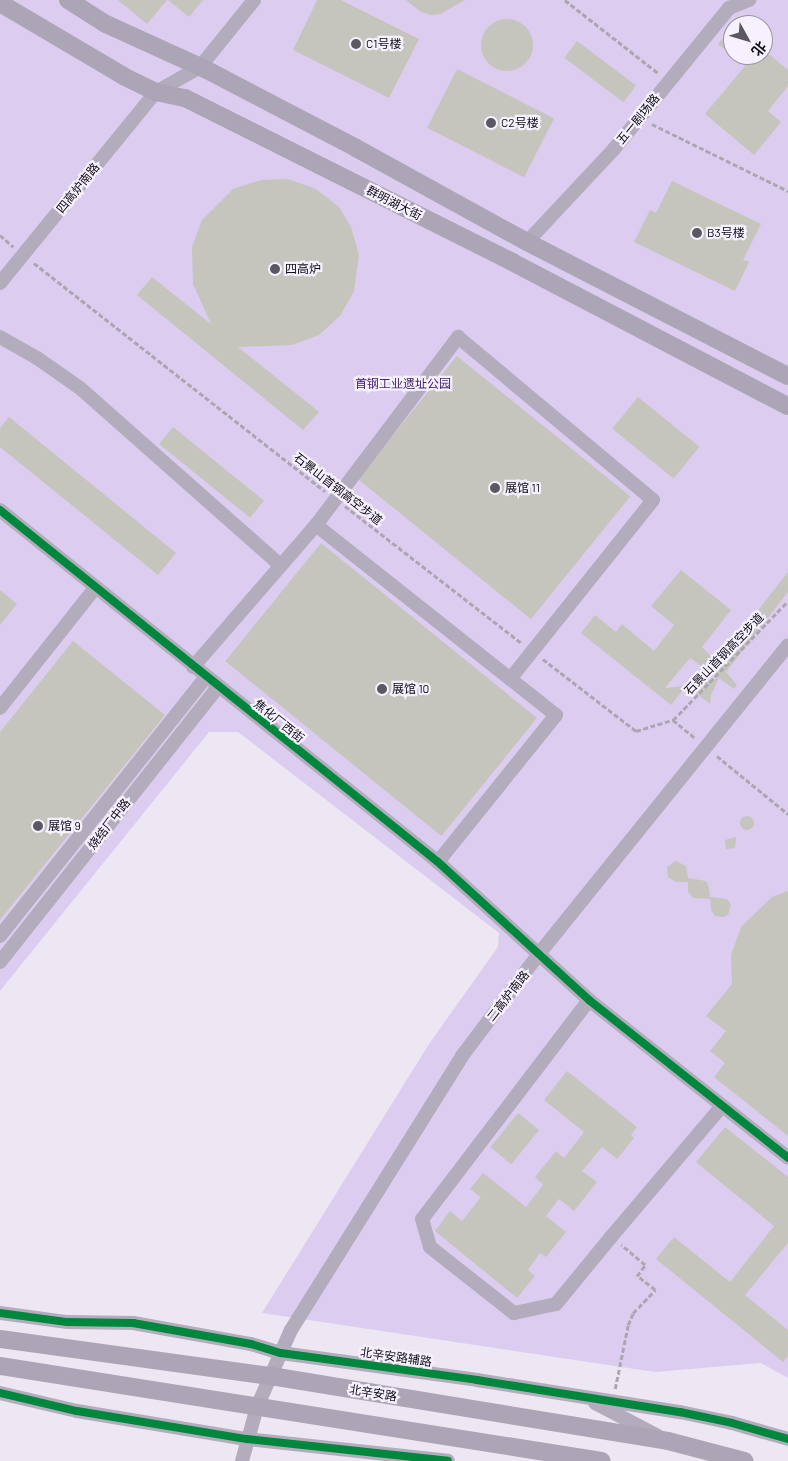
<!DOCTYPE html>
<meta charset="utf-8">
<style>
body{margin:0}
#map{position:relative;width:788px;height:1461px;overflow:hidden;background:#ece7f3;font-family:Barlow,"Noto Sans SC",sans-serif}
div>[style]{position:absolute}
.green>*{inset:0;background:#dcccf0}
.building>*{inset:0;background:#c5c5bd;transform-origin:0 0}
.round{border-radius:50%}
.path>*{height:2.5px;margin-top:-1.25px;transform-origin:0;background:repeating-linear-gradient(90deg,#aba6b2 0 5px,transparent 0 7.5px)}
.minor>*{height:14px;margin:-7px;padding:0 7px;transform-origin:7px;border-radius:7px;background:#b3acbc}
.major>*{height:18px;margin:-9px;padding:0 9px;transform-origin:9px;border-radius:9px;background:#aca5b6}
.cycleway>*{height:8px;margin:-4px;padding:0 4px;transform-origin:4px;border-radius:4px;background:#00873e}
.dots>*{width:14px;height:14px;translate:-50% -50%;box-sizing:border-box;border:2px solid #f6f0ff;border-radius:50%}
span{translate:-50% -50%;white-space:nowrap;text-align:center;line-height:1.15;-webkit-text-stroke:4.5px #f6f0ff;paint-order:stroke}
.poi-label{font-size:12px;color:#0f0b13}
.left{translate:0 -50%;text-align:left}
.street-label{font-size:12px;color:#0f0b13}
.park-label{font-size:12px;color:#47236b}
.north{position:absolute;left:723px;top:15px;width:50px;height:50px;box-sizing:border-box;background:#f6f0ff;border:1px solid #9a94a1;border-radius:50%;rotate:129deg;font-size:14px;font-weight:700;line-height:20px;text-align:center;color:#0f0b13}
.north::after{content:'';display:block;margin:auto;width:18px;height:22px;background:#5c5861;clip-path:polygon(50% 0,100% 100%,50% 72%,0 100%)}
</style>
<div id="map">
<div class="green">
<i style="clip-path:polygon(evenodd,0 0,788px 0,788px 1378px,761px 1363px,655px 1372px,262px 1313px,429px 1044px,498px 947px,499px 933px,238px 732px,209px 732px,0 991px,0 0,733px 25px,763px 25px,763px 55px,733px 55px,733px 25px)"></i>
</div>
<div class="building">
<i style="clip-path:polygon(118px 0,167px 0,147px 24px)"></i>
<i style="clip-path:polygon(168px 0,203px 0,189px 17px)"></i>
<i style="clip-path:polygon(317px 0,341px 0,419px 39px,389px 98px,293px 50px)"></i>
<i style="clip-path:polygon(406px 0,465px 0,440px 14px,431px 15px,421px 12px)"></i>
<i class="round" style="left:481px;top:19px;width:52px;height:52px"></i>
<i style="clip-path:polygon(733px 26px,733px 55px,770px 55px,788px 70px,788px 86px,768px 111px,781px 122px,754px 155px,705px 114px,745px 66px,718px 44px)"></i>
<i style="left:577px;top:41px;width:74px;height:21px;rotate:37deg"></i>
<i style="left:457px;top:69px;width:109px;height:66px;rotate:27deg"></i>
<i style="clip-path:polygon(288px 179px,316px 189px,339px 207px,351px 227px,359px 255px,354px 291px,340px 316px,319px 335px,292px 345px,238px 347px,319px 412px,303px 430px,137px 295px,152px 277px,211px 324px,193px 284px,192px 247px,202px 220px,233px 189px,261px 180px)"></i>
<i style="clip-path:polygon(672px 181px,761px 224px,743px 260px,749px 262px,735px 291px,634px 242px,650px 210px,656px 213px)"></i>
<i style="left:457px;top:356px;width:223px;height:158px;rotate:39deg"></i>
<i style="left:638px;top:397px;width:79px;height:41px;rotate:39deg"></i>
<i style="clip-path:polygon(9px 417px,176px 553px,158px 575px,0 447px,0 428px)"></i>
<i style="left:173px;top:427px;width:117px;height:22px;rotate:39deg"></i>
<i style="left:321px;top:543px;width:278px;height:152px;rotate:39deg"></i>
<i style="clip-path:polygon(681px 570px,731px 610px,702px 647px,717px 663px,788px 572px,788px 592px,726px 672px,737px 685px,734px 689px,719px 678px,711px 695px,710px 704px,688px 687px,718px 678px,690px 658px,665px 688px,686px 686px,671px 705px,581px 633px,595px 615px,616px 632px,622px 624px,654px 651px,674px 625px,651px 606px)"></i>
<i style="clip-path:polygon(0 590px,17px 604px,0 625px)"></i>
<i style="clip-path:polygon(73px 641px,165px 715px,0 920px,0 732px)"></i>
<i class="round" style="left:740px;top:816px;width:14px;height:14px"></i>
<i style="clip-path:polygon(736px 837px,735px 848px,726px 849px,725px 840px)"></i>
<i style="clip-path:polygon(676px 861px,686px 866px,688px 878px,706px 881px,709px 887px,710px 897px,727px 899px,731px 905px,728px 915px,723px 917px,715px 916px,711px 910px,710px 899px,693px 898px,688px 892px,688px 882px,676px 882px,668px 877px,667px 867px)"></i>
<i style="clip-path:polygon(788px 891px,788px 1136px,714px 1077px,725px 1063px,710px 1051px,726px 1031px,706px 1016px,732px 984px,731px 955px,741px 927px,772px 897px)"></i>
<i style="clip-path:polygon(567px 1071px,637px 1127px,631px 1135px,634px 1138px,617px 1159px,602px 1147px,582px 1171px,597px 1182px,574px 1211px,559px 1199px,546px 1216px,566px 1232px,546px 1257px,540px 1253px,528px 1270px,535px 1276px,517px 1298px,435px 1231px,450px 1211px,462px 1221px,481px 1197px,470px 1189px,483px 1173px,526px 1207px,543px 1185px,535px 1177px,556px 1151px,564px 1158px,584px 1132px,544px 1100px)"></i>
<i style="left:518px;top:1113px;width:27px;height:44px;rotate:39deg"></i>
<i style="clip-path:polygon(725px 1127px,788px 1177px,788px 1243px,745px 1295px,788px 1330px,788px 1356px,783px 1362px,656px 1259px,674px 1237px,730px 1282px,774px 1226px,696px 1162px)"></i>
</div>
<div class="path">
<i style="left:565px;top:0;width:118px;rotate:38.1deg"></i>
<i style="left:652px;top:124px;width:152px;rotate:26.2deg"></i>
<i style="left:0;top:235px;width:18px;rotate:41deg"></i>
<i style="left:34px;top:263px;width:370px;rotate:38.1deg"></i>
<i style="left:345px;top:506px;width:225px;rotate:37.8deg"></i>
<i style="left:543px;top:659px;width:118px;rotate:37.7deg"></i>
<i style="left:636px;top:731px;width:39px;rotate:-17deg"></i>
<i style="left:673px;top:720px;width:28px;rotate:39deg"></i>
<i style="left:673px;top:720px;width:165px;rotate:-46deg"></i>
<i style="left:717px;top:756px;width:92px;rotate:39.2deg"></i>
<i style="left:615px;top:1389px;width:65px;rotate:-78.5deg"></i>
<i style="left:628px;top:1325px;width:13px;rotate:-67deg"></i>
<i style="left:633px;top:1313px;width:32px;rotate:-46deg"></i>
<i style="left:655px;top:1290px;width:23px;rotate:-142deg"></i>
<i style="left:637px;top:1276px;width:14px;rotate:-54deg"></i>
<i style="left:645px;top:1265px;width:31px;rotate:-140deg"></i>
</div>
<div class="minor">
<i style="left:527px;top:242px;width:127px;rotate:-46.9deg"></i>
<i style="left:614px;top:149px;width:182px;rotate:-50.8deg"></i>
<i style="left:729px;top:8px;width:22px;rotate:-22deg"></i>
<i style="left:0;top:283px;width:247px;rotate:-50.8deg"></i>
<i style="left:156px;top:92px;width:51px;rotate:-29.6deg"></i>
<i style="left:200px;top:67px;width:86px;rotate:-51.1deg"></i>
<i style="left:0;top:337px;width:43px;rotate:29.6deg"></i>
<i style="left:37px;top:358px;width:52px;rotate:34.9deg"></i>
<i style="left:80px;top:388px;width:268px;rotate:41.5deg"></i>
<i style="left:0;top:510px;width:562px;rotate:38.79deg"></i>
<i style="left:438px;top:862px;width:205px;rotate:42.4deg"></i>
<i style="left:589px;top:1000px;width:254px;rotate:38.4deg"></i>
<i style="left:316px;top:525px;width:236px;rotate:-52.9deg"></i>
<i style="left:458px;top:337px;width:254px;rotate:39.9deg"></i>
<i style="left:653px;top:500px;width:229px;rotate:128.6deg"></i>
<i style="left:193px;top:667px;width:188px;rotate:-49.1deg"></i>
<i style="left:316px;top:525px;width:306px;rotate:38.4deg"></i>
<i style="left:556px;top:715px;width:189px;rotate:128.8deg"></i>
<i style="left:0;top:708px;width:153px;rotate:-51.6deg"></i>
<i style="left:0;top:936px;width:331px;rotate:-51.5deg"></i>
<i style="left:0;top:962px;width:352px;rotate:-51.6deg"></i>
<i style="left:589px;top:1000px;width:275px;rotate:127.3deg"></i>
<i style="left:422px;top:1219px;width:29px;rotate:74deg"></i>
<i style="left:430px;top:1247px;width:107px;rotate:38.2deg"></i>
<i style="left:514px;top:1313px;width:43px;rotate:-12.1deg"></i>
<i style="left:556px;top:1304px;width:87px;rotate:-50.6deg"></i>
<i style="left:611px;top:1237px;width:172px;rotate:-49.7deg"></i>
<i style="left:0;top:1313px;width:68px;rotate:7.7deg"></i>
<i style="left:67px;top:1322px;width:66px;rotate:0.9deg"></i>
<i style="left:133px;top:1323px;width:120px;rotate:10.1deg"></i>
<i style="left:251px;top:1344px;width:31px;rotate:17deg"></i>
<i style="left:281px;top:1353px;width:198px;rotate:7.8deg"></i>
<i style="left:477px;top:1380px;width:206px;rotate:9deg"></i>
<i style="left:680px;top:1412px;width:53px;rotate:11.9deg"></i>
<i style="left:732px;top:1423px;width:58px;rotate:15.9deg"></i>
<i style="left:0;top:1393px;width:79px;rotate:13.2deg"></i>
<i style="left:77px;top:1411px;width:172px;rotate:9.4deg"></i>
<i style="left:247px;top:1439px;width:202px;rotate:6.2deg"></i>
<i style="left:595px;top:1403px;width:71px;rotate:27.6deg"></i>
<i style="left:242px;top:1461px;width:56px;rotate:-74.5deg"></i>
<i style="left:257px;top:1407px;width:84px;rotate:-66.2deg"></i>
<i style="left:291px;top:1330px;width:323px;rotate:-58deg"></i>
<i style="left:462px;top:1056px;width:126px;rotate:-53deg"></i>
<i style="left:538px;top:955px;width:398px;rotate:-51.1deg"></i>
</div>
<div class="major">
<i style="left:68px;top:0;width:45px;rotate:32.3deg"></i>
<i style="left:106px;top:24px;width:111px;rotate:24.5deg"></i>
<i style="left:207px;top:70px;width:168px;rotate:27.6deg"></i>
<i style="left:356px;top:148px;width:195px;rotate:28.8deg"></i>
<i style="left:527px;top:242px;width:293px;rotate:27.2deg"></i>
<i style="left:0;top:3px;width:145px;rotate:30.6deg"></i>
<i style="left:125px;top:77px;width:34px;rotate:26deg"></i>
<i style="left:156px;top:92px;width:30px;rotate:12deg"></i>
<i style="left:185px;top:98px;width:366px;rotate:26.6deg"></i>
<i style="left:512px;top:262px;width:311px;rotate:27.6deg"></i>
<i style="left:0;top:1339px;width:274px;rotate:7.8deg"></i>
<i style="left:271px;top:1376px;width:402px;rotate:9.3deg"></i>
<i style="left:668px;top:1441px;width:79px;rotate:14.7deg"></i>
<i style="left:0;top:1366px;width:609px;rotate:8.97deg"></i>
</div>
<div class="cycleway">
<i style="left:0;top:510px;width:562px;rotate:38.79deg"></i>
<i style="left:438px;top:862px;width:205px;rotate:42.4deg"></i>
<i style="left:589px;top:1000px;width:254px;rotate:38.4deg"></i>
<i style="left:0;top:1313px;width:68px;rotate:7.7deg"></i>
<i style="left:67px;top:1322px;width:66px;rotate:0.9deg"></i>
<i style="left:133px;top:1323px;width:120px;rotate:10.1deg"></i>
<i style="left:251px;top:1344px;width:31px;rotate:17deg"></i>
<i style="left:281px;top:1353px;width:198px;rotate:7.8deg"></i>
<i style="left:477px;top:1380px;width:206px;rotate:9deg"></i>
<i style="left:680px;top:1412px;width:53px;rotate:11.9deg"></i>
<i style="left:732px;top:1423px;width:58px;rotate:15.9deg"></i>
<i style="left:0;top:1393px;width:79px;rotate:13.2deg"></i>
<i style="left:77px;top:1411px;width:172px;rotate:9.4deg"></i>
<i style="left:247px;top:1439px;width:202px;rotate:6.2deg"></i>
</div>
<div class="dots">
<i style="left:356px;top:44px;background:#5c5861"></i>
<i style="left:491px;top:123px;background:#5c5861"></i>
<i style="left:697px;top:233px;background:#5c5861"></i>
<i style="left:275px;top:269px;background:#5c5861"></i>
<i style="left:495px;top:488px;background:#5c5861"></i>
<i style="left:382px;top:689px;background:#5c5861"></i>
<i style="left:38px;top:826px;background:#5c5861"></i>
</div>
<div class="poi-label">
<span class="left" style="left:366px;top:44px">C1号楼</span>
<span class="left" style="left:501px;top:123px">C2号楼</span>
<span class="left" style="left:707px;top:233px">B3号楼</span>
<span class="left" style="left:285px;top:269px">四高炉</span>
<span class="left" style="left:505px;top:488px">展馆 11</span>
<span class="left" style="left:392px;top:689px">展馆 10</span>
<span class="left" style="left:48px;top:826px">展馆 9</span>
</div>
<div class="street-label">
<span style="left:638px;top:119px;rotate:-51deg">五一剧场路</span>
<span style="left:78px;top:188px;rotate:-51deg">四高炉南路</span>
<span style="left:394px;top:203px;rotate:27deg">群明湖大街</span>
<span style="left:338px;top:489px;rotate:38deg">石景山首钢高空步道</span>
<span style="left:724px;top:654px;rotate:-46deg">石景山首钢高空步道</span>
<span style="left:279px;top:721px;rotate:39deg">焦化厂西街</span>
<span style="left:109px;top:824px;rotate:-52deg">烧结厂中路</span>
<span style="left:508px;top:996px;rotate:-52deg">二高炉南路</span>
<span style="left:396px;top:1357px;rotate:8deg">北辛安路辅路</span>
<span style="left:373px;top:1393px;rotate:9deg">北辛安路</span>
</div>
<div class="park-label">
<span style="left:403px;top:384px">首钢工业遗址公园</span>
</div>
<div class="north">北</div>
</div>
